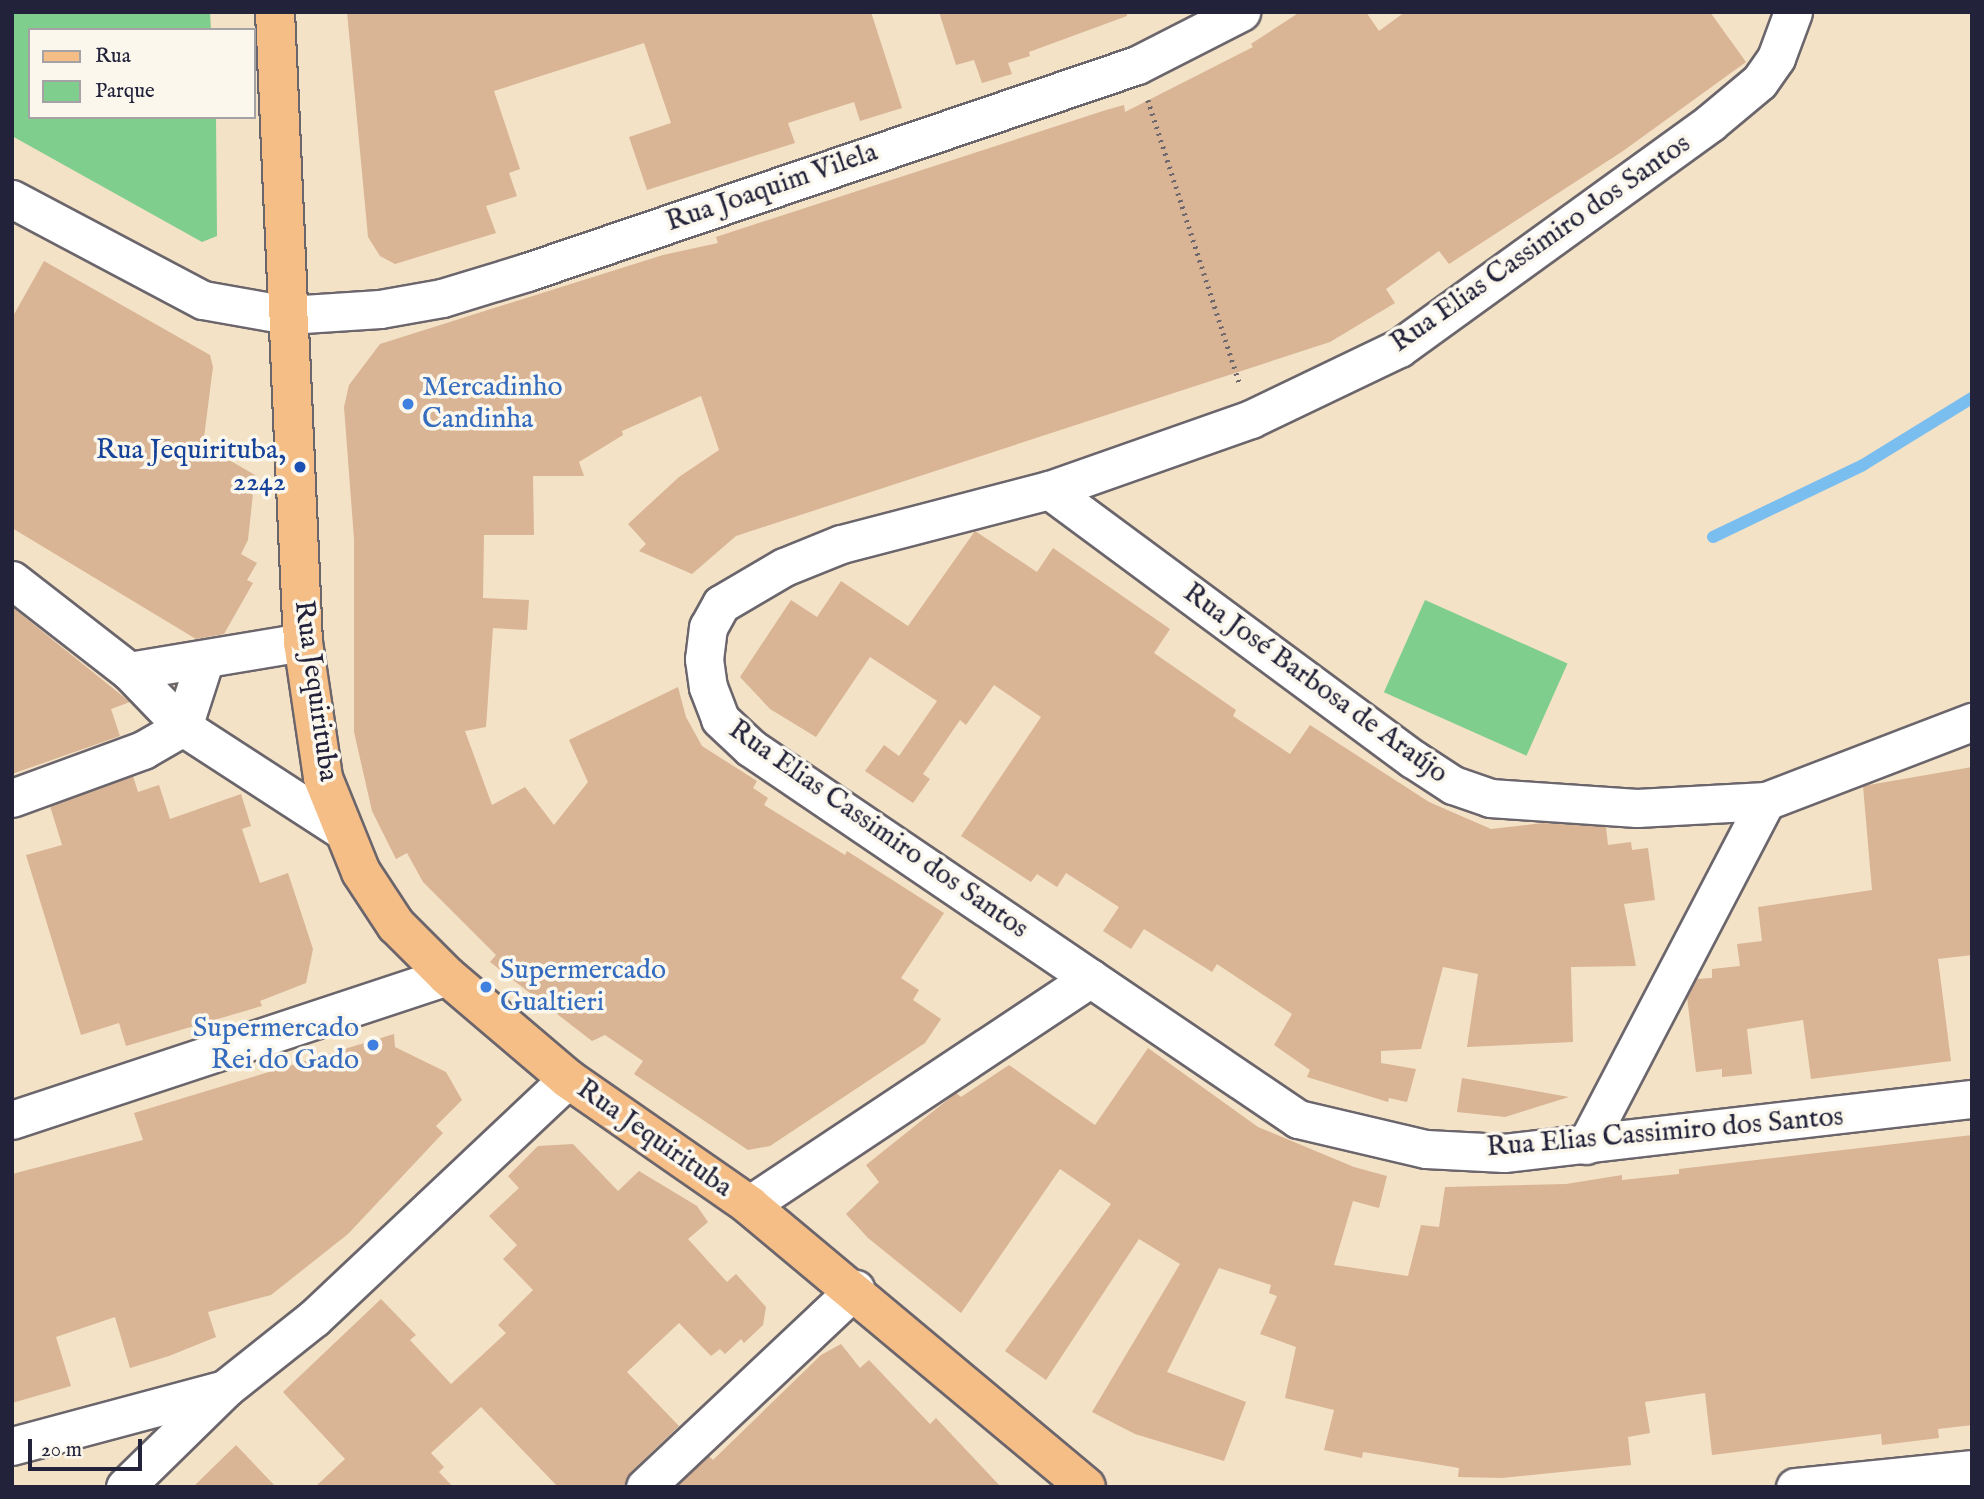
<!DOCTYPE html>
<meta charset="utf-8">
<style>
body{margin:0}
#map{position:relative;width:1984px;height:1499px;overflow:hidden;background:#f3e2c6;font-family:"IM FELL English",serif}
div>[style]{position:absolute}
.green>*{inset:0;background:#80ce8d;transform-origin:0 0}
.stream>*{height:12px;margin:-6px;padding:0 6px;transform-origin:6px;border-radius:6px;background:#7abef0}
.building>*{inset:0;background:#d9b495}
.path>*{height:4.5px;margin-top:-2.25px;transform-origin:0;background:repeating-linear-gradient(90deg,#6b656c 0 2px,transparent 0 7px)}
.roads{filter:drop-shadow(2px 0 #6b656c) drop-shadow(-2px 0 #6b656c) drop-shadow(0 2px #6b656c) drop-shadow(0 -2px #6b656c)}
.minor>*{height:37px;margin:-18.5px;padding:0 18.5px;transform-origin:18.5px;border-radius:18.5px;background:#fff}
.major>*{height:38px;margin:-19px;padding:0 19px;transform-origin:19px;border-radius:19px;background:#f6be87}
.dots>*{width:19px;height:19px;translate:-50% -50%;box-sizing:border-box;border:4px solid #fbf7ec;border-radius:50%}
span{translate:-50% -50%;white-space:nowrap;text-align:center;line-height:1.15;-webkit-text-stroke:7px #fbf7ec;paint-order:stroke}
.street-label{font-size:28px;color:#22223b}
.shop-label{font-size:28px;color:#366cbe}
.left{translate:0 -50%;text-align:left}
.right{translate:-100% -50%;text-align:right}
.transit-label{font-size:28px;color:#164399}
.frame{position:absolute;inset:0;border:14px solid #22223b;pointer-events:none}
.legend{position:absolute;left:28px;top:28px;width:228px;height:91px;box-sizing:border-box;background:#fbf7ec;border:2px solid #a4a2a5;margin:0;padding:9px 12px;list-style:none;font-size:21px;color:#22223b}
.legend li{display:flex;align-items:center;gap:14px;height:35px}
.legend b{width:35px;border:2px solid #a4a2a5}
.scale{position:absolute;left:28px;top:1439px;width:114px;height:32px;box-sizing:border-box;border:4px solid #22223b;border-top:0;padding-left:9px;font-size:21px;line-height:24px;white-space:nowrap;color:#22223b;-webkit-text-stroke:5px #fbf7ec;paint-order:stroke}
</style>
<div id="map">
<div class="green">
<i style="clip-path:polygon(12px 12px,210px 12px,211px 30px,30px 30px,30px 117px,216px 117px,217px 236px,202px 242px,12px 136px)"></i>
<i style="left:1425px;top:600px;width:156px;height:101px;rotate:24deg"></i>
</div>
<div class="stream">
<i style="left:1713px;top:537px;width:166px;rotate:-25.6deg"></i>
<i style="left:1863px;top:465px;width:128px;rotate:-31.6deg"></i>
</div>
<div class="building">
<i style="clip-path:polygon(347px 12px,871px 12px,902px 108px,860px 121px,854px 102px,816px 114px,788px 123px,795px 143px,647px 190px,629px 137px,671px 123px,644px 43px,494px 91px,520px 169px,509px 173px,517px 196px,486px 206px,496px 233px,395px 264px,380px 256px,368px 237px)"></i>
<i style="clip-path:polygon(939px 12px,1127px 12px,1127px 16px,1029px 52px,1030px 56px,1008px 63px,1012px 74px,982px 83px,974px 60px,956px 65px)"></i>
<i style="clip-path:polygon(1300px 12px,1366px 12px,1379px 31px,1405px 12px,1710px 12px,1746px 62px,1623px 151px,1449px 264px,1439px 251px,1386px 289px,1395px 303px,1330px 342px,736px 536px,692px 574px,639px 551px,646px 544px,628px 524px,679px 477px,719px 450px,701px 396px,622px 431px,623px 435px,579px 462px,584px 476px,533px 476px,534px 535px,484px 535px,483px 598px,529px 600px,527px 630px,493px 628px,486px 727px,465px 731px,492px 805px,525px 787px,554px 825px,588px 782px,569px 740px,678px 687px,686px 717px,702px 746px,757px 781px,753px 788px,768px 798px,764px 805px,845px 855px,847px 851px,944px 913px,901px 978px,919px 990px,913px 1000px,941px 1019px,925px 1043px,770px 1146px,748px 1150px,634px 1074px,643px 1061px,605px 1035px,592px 1041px,490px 962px,496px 955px,423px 882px,407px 853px,396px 859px,372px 811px,354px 732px,354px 539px,344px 407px,349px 385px,380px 344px,663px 255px,718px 243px,716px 237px,1106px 110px,1124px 105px,1125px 112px,1253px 47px,1251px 44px)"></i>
<i style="clip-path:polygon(44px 261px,210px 355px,213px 367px,203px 445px,255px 475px,248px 540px,241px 554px,257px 563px,247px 580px,253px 583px,224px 634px,196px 639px,12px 528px,12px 318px)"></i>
<i style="clip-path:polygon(975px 531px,1037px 572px,1053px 548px,1170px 629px,1154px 653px,1236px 710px,1233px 716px,1290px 754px,1310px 725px,1429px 802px,1491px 829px,1543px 823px,1606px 827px,1608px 845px,1631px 842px,1632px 850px,1648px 848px,1655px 900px,1624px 904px,1636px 966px,1571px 967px,1573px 1042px,1467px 1047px,1478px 974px,1443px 967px,1421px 1049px,1381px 1051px,1381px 1063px,1416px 1069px,1407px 1102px,1389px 1098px,1388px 1102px,1307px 1077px,1310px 1070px,1274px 1045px,1292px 1014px,1217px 964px,1212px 972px,1144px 929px,1131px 949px,1103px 931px,1119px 907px,1066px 873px,1057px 887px,1037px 874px,1031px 882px,961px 836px,1041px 717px,994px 685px,966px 725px,960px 720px,923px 774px,930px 779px,913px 803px,865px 771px,884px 745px,899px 756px,937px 701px,870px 657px,816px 737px,770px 709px,740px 677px,791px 600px,817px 617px,841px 581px,908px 626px)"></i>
<i style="clip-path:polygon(12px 607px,130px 702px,111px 709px,120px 736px,12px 774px)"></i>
<i style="clip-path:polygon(1972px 767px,1972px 955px,1938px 959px,1951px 1061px,1811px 1079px,1803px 1020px,1747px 1029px,1752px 1074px,1722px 1077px,1722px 1069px,1696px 1072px,1687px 997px,1697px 979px,1712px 978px,1712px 969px,1740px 966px,1737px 944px,1762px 941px,1758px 907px,1872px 890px,1863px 786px)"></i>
<i style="clip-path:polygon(133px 776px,138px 792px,159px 785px,170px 819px,241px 794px,251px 826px,242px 829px,260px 883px,288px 873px,313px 949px,306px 983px,260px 1001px,262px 1006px,126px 1046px,119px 1023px,81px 1035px,26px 855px,62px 845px,50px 806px)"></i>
<i style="clip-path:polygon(394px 1034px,395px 1047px,446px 1072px,462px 1100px,436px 1126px,443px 1133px,348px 1234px,271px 1295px,208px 1312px,216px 1337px,169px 1356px,130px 1368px,115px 1317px,56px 1337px,71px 1386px,12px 1403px,12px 1174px,143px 1140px,134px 1113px)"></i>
<i style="clip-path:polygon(1148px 1048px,1258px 1127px,1354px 1167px,1387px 1176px,1379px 1208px,1353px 1201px,1334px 1265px,1408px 1276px,1421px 1225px,1439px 1227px,1445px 1187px,1566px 1184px,1622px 1175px,1622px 1180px,1679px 1174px,1679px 1169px,1972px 1135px,1972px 1425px,1938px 1429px,1939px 1438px,1882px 1445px,1881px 1434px,1712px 1455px,1705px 1393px,1645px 1402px,1650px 1433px,1628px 1437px,1631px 1465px,1502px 1478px,1458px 1477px,1459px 1468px,1363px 1452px,1362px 1458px,1324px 1450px,1334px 1410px,1285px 1398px,1296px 1347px,1260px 1334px,1277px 1296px,1269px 1293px,1271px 1285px,1219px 1268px,1167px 1372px,1246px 1402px,1224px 1461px,1135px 1434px,1092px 1412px,1180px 1264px,1139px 1239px,1046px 1380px,1005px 1351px,1111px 1204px,1060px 1169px,961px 1313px,868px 1238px,846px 1214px,879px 1182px,866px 1165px,956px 1093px,961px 1097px,1009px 1065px,1095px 1125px)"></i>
<i style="clip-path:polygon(1462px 1078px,1569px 1097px,1505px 1117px,1457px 1112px)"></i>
<i style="clip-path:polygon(573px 1144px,618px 1191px,639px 1171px,697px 1206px,708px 1222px,688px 1239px,727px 1282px,736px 1274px,766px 1307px,763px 1325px,744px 1343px,741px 1339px,725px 1354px,720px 1349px,711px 1356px,679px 1323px,627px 1372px,679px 1426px,631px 1472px,625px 1487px,558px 1487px,481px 1407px,431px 1453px,444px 1467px,439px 1472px,453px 1487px,315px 1487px,345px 1459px,283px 1392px,381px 1299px,416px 1335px,410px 1340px,451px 1384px,506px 1333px,498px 1325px,533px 1290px,503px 1259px,517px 1245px,489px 1216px,519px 1188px,508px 1176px,538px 1146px)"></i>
<i style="clip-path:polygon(841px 1344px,860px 1368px,869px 1360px,930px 1424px,936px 1418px,1001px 1487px,676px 1487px,709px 1456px,713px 1460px,821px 1355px)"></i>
<i style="clip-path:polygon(236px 1445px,276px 1487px,193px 1487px)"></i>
</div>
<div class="path">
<i style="left:1148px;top:100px;width:299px;rotate:72.1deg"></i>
</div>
<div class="roads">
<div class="minor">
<i style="left:1793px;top:12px;width:49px;rotate:110.3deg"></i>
<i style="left:1776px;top:58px;width:29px;rotate:125deg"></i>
<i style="left:1759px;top:82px;width:64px;rotate:140.1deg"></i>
<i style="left:1710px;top:123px;width:384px;rotate:144.1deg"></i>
<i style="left:1399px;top:348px;width:164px;rotate:154.4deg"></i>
<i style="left:1251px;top:419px;width:214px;rotate:160.6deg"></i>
<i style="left:1049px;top:490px;width:215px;rotate:165.4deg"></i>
<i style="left:841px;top:544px;width:61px;rotate:158deg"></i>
<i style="left:784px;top:567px;width:73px;rotate:149.6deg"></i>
<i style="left:721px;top:604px;width:26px;rotate:119deg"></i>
<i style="left:708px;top:627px;width:32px;rotate:97deg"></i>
<i style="left:704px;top:659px;width:28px;rotate:82deg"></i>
<i style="left:708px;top:687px;width:34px;rotate:69deg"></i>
<i style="left:720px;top:719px;width:42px;rotate:43.1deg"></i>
<i style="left:751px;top:748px;width:661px;rotate:34.15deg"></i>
<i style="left:1298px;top:1119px;width:131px;rotate:13.2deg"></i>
<i style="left:1426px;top:1149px;width:78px;rotate:2.9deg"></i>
<i style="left:1504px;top:1153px;width:471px;rotate:-6.6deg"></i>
<i style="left:12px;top:199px;width:216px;rotate:27.9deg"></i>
<i style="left:203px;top:300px;width:86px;rotate:10deg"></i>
<i style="left:288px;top:315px;width:92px;rotate:-3.7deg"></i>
<i style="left:380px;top:309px;width:63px;rotate:-10.1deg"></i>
<i style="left:442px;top:298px;width:89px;rotate:-17deg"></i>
<i style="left:527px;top:272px;width:644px;rotate:-18.74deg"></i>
<i style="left:1137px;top:65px;width:117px;rotate:-27deg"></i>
<i style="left:1049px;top:490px;width:453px;rotate:36.5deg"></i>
<i style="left:1413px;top:759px;width:48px;rotate:33deg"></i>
<i style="left:1453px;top:785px;width:39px;rotate:19deg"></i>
<i style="left:1490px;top:798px;width:147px;rotate:3.9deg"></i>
<i style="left:1637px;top:808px;width:129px;rotate:-3.1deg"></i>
<i style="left:1766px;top:801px;width:221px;rotate:-21deg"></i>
<i style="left:12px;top:580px;width:148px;rotate:37.9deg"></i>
<i style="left:129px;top:671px;width:78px;rotate:46deg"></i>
<i style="left:183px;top:727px;width:187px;rotate:33deg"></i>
<i style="left:129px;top:671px;width:176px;rotate:-9.5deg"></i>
<i style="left:12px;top:798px;width:140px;rotate:-20.1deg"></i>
<i style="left:143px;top:750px;width:46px;rotate:-29.9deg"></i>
<i style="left:183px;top:727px;width:68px;rotate:-72.1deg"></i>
<i style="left:12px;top:1120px;width:458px;rotate:-18.3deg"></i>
<i style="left:1586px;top:1145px;width:388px;rotate:-62.4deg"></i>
<i style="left:749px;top:1205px;width:410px;rotate:-33.6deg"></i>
<i style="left:12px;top:1446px;width:220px;rotate:-15deg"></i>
<i style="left:125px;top:1487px;width:141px;rotate:-44.4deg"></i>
<i style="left:226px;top:1388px;width:112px;rotate:-38.5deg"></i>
<i style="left:314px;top:1318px;width:349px;rotate:-43.3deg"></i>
<i style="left:645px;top:1487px;width:289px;rotate:-43.3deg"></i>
<i style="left:1795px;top:1487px;width:178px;rotate:-5.8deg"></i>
</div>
<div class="major">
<i style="left:275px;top:12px;width:631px;rotate:87.46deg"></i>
<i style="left:303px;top:642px;width:137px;rotate:81.6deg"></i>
<i style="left:323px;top:778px;width:101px;rotate:68deg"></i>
<i style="left:361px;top:872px;width:64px;rotate:56.6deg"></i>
<i style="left:396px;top:925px;width:72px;rotate:45deg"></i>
<i style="left:447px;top:976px;width:159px;rotate:40.4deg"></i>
<i style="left:568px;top:1079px;width:221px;rotate:34.8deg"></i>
<i style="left:749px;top:1205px;width:439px;rotate:39.9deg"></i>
</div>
</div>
<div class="dots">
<i style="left:408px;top:404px;background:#3f7fe0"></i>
<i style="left:300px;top:467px;background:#1a4fb4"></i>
<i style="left:486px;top:987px;background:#3f7fe0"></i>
<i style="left:373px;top:1045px;background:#3f7fe0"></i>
</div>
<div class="street-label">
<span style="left:772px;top:188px;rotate:-19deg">Rua Joaquim Vilela</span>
<span style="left:1541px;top:244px;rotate:-35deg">Rua Elias Cassimiro dos Santos</span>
<span style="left:1315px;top:684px;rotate:36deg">Rua José Barbosa de Araújo</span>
<span style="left:315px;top:691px;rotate:82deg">Rua Jequirituba</span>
<span style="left:878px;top:830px;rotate:35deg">Rua Elias Cassimiro dos Santos</span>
<span style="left:1665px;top:1133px;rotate:-5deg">Rua Elias Cassimiro dos Santos</span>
<span style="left:654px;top:1139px;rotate:35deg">Rua Jequirituba</span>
</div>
<div class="shop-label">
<span class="left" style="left:422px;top:404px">Mercadinho<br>Candinha</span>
<span class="left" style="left:500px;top:987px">Supermercado<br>Gualtieri</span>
<span class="right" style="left:359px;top:1045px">Supermercado<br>Rei do Gado</span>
</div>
<div class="transit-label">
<span class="right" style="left:286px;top:467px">Rua Jequirituba,<br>2242</span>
</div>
<div class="frame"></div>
<ul class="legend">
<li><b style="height:9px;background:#f6be87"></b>Rua</li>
<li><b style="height:19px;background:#80ce8d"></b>Parque</li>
</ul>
<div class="scale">20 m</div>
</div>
